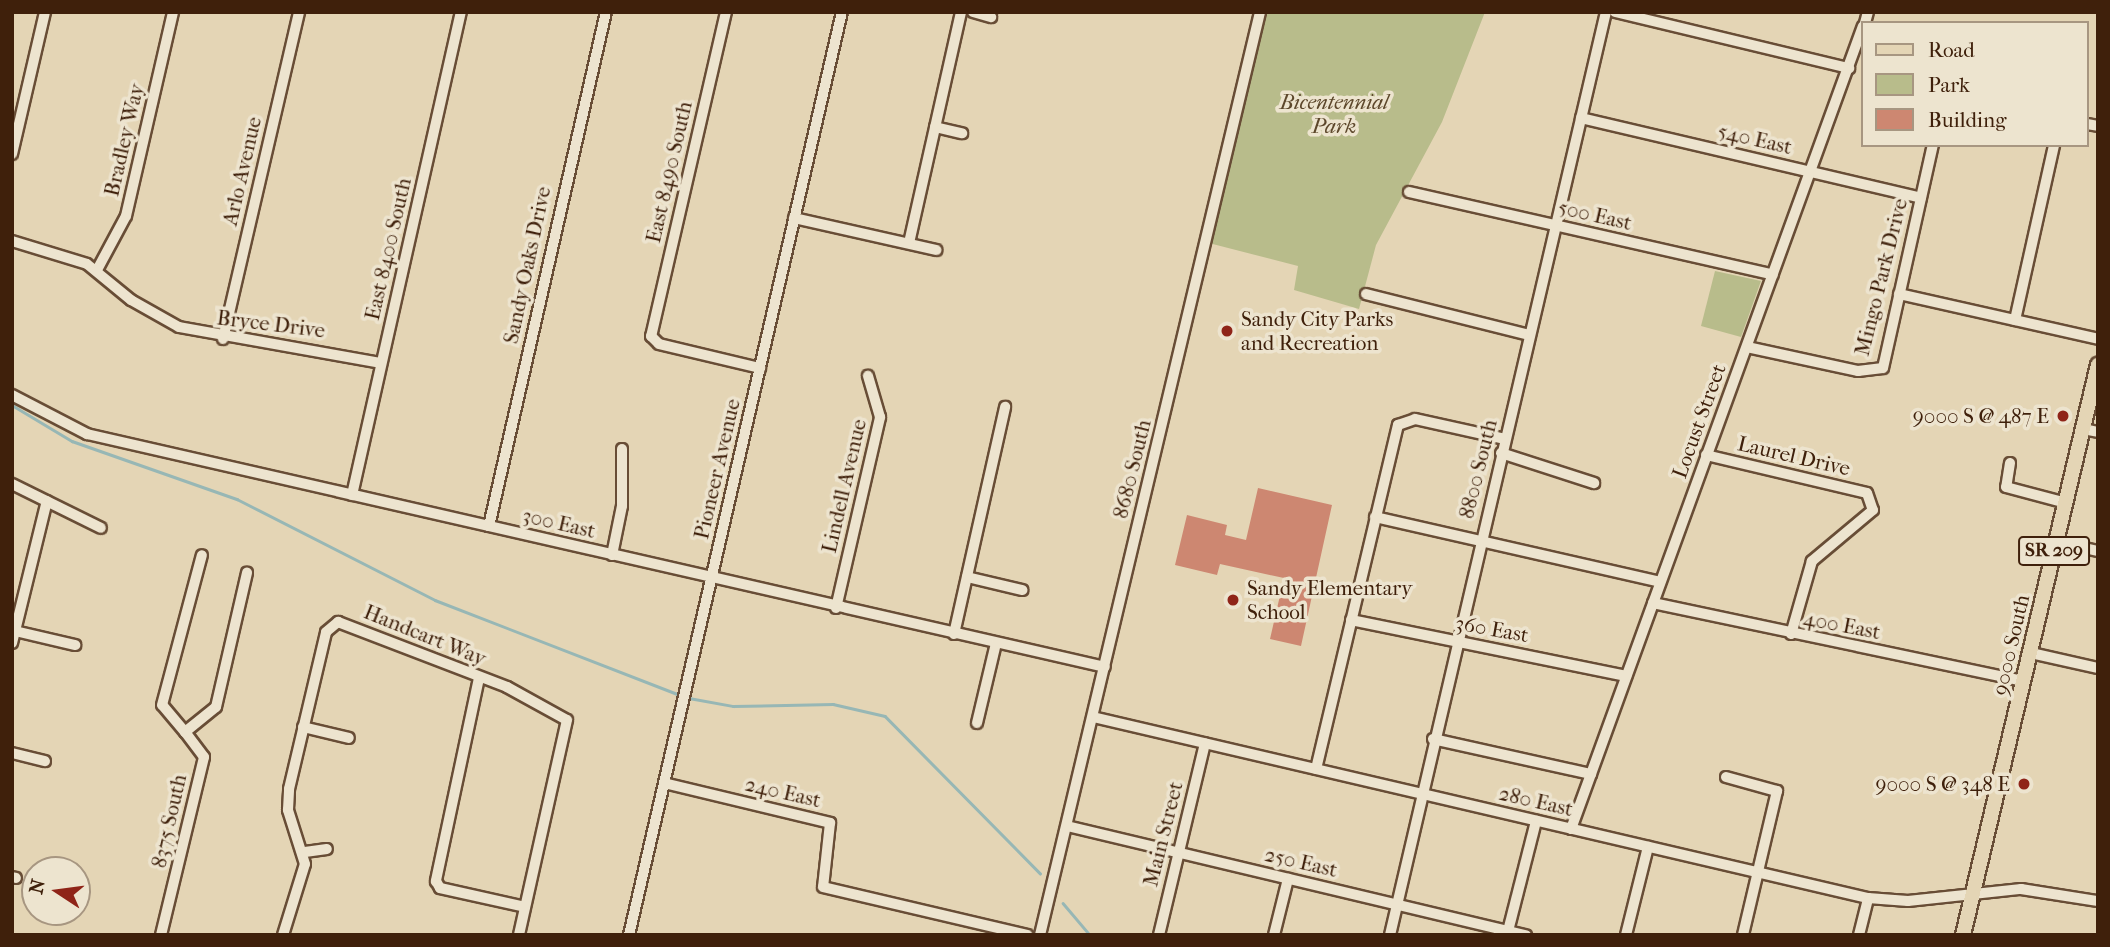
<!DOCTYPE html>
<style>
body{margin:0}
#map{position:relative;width:2110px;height:947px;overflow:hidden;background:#e4d5b5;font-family:"IM FELL French Canon",serif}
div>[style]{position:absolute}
.green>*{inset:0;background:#b8bc8b}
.stream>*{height:2.5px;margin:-1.25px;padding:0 1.25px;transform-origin:1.25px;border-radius:1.25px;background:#97b7b5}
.building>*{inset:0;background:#cd8771}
.roads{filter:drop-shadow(2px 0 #684d36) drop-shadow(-2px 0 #684d36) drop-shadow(0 2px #684d36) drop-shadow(0 -2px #684d36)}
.minor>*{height:10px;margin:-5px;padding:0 5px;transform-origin:5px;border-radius:5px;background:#ede4cf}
.major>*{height:14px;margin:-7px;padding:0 7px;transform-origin:7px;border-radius:7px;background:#e4d5b5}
.dots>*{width:19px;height:19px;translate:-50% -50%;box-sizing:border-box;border:4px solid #ede4cf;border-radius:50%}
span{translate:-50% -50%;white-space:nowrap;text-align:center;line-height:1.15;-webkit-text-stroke:7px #ede4cf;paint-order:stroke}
.shield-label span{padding:2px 5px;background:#ede4cf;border:2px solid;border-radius:5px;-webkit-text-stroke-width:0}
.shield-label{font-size:19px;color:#3f200b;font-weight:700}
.park-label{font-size:21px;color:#5d472b;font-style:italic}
.street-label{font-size:21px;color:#3f200b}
.poi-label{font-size:21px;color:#3f200b}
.left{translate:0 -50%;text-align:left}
.right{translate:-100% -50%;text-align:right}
.frame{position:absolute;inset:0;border:14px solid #3f200b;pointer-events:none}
.legend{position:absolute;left:1861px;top:21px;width:228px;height:126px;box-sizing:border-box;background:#ede4cf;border:2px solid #a79681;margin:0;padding:9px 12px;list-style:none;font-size:21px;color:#3f200b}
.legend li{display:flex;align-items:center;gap:14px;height:35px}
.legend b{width:35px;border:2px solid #a79681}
.north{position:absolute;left:21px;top:856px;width:70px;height:70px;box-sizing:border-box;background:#ede4cf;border:2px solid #a79681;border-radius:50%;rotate:283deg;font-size:19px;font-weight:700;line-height:28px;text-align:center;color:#3f200b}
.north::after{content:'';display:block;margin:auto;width:24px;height:32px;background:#8f2418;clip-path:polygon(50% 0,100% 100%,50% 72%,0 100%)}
</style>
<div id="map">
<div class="green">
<i style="clip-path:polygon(1255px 12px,1485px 12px,1442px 122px,1376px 245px,1359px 309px,1294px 290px,1298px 266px,1201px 241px)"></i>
<i style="clip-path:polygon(1715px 271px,1761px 281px,1741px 337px,1701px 326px)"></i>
</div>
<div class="stream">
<i style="left:12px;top:405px;width:70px;rotate:31deg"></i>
<i style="left:72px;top:441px;width:175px;rotate:19.4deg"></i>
<i style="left:237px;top:499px;width:222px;rotate:27deg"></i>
<i style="left:435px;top:600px;width:265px;rotate:21.2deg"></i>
<i style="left:689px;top:698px;width:45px;rotate:10.3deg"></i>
<i style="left:733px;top:706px;width:100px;rotate:-1.1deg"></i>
<i style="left:833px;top:704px;width:53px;rotate:13deg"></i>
<i style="left:885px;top:716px;width:221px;rotate:45.4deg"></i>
<i style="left:1063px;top:903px;width:42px;rotate:49.8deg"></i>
</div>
<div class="building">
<i style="clip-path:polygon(1258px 488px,1332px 505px,1301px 646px,1270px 639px,1284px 578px,1220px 564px,1217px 575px,1175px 565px,1187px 515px,1227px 525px,1225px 535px,1246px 540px)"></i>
</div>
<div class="roads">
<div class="minor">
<i style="left:726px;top:12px;width:333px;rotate:103deg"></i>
<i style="left:651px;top:336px;width:11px;rotate:45deg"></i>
<i style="left:659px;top:344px;width:104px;rotate:13.4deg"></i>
<i style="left:973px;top:12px;width:19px;rotate:16deg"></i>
<i style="left:1615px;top:12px;width:241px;rotate:13.5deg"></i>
<i style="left:1865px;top:23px;width:11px;rotate:-75deg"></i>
<i style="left:1581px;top:118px;width:349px;rotate:13.2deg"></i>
<i style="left:2087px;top:124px;width:11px;rotate:10deg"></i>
<i style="left:935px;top:127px;width:28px;rotate:13deg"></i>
<i style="left:12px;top:154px;width:146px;rotate:-76.9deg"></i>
<i style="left:1409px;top:192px;width:373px;rotate:12.8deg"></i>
<i style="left:794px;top:218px;width:146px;rotate:12.7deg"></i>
<i style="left:12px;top:241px;width:78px;rotate:17deg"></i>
<i style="left:87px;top:264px;width:57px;rotate:39.3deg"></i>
<i style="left:131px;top:300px;width:55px;rotate:29.4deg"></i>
<i style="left:179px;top:327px;width:205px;rotate:10.1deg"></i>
<i style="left:909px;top:243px;width:237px;rotate:-77.3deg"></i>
<i style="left:97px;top:270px;width:61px;rotate:-61.8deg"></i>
<i style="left:126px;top:216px;width:209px;rotate:-77deg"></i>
<i style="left:1366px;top:294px;width:168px;rotate:14.1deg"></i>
<i style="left:1899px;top:294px;width:204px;rotate:12.7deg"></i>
<i style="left:2015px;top:320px;width:179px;rotate:-77.4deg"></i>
<i style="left:223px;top:339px;width:336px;rotate:-76.9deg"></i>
<i style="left:1747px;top:347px;width:114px;rotate:12.2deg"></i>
<i style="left:1858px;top:371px;width:25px;rotate:-7deg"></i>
<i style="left:1883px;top:368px;width:229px;rotate:-77.4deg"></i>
<i style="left:12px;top:395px;width:85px;rotate:27.5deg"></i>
<i style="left:87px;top:434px;width:1044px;rotate:12.89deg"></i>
<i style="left:2083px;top:429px;width:15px;rotate:11deg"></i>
<i style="left:1501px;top:453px;width:98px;rotate:17.9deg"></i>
<i style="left:1706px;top:455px;width:165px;rotate:13.3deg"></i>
<i style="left:1867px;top:493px;width:18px;rotate:71deg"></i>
<i style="left:1873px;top:510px;width:80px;rotate:140.1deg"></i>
<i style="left:1812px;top:561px;width:76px;rotate:106deg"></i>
<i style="left:2010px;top:463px;width:24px;rotate:99deg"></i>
<i style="left:2006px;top:487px;width:62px;rotate:14.9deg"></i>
<i style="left:12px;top:484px;width:99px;rotate:26.3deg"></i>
<i style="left:352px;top:495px;width:495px;rotate:-77.3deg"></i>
<i style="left:1375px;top:517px;width:292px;rotate:12.8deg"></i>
<i style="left:489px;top:526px;width:527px;rotate:-77.18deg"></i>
<i style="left:2057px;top:542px;width:42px;rotate:12.4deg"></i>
<i style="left:612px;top:555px;width:50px;rotate:-78.5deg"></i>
<i style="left:622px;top:506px;width:57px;rotate:-90deg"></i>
<i style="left:967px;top:577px;width:57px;rotate:13.3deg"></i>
<i style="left:1653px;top:603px;width:379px;rotate:11.9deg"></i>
<i style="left:836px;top:608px;width:196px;rotate:-77deg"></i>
<i style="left:880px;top:417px;width:43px;rotate:-106.3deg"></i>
<i style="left:1351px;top:620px;width:281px;rotate:11.5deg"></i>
<i style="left:15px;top:631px;width:62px;rotate:13.1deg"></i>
<i style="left:954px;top:634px;width:233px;rotate:-77.3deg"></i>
<i style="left:12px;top:643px;width:146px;rotate:-76.2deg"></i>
<i style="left:2031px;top:653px;width:69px;rotate:12.6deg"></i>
<i style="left:479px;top:678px;width:208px;rotate:102deg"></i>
<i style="left:436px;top:881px;width:8px;rotate:60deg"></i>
<i style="left:440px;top:888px;width:87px;rotate:12.6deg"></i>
<i style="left:1093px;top:717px;width:796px;rotate:13.15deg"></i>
<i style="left:1868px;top:898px;width:40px;rotate:4.3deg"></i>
<i style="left:1908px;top:901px;width:114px;rotate:-6.1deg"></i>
<i style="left:2021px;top:889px;width:78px;rotate:8.9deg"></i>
<i style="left:977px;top:723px;width:82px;rotate:-76.6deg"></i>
<i style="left:303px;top:727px;width:47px;rotate:13.4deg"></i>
<i style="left:185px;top:732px;width:35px;rotate:-130deg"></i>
<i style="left:162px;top:705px;width:155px;rotate:-75.1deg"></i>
<i style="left:1433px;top:739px;width:162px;rotate:12.5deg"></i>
<i style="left:12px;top:753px;width:34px;rotate:14deg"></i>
<i style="left:1316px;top:769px;width:354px;rotate:-76.6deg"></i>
<i style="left:1398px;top:425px;width:18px;rotate:-19deg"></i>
<i style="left:1415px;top:419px;width:92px;rotate:12.5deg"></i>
<i style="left:1726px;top:777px;width:53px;rotate:15.4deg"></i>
<i style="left:1777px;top:791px;width:148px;rotate:103.3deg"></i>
<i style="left:664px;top:783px;width:171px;rotate:13.5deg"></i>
<i style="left:830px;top:823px;width:64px;rotate:96.2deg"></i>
<i style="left:823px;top:887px;width:210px;rotate:13.2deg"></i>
<i style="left:1067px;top:826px;width:472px;rotate:13.4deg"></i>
<i style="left:1571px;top:829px;width:854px;rotate:-70.02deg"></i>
<i style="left:305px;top:852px;width:22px;rotate:-8deg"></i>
<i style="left:12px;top:877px;width:4px;rotate:14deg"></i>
<i style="left:161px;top:935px;width:183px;rotate:-76.4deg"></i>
<i style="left:204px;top:757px;width:31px;rotate:-127deg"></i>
<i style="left:185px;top:732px;width:40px;rotate:-39deg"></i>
<i style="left:216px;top:707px;width:138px;rotate:-77deg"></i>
<i style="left:283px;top:935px;width:74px;rotate:-72.8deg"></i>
<i style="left:305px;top:864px;width:57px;rotate:-107.5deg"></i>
<i style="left:288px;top:810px;width:21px;rotate:-87deg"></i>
<i style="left:289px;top:789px;width:161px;rotate:-76.7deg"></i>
<i style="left:326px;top:632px;width:16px;rotate:-40deg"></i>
<i style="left:338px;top:622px;width:181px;rotate:21deg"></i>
<i style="left:507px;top:687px;width:68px;rotate:28.8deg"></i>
<i style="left:567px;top:720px;width:220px;rotate:102.6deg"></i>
<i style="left:629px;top:935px;width:947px;rotate:-77.01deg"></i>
<i style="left:1040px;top:935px;width:949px;rotate:-76.59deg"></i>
<i style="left:1159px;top:935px;width:197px;rotate:-76.5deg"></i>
<i style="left:1274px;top:935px;width:58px;rotate:-76deg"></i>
<i style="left:1390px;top:935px;width:948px;rotate:-76.83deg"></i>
<i style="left:1507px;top:935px;width:118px;rotate:-75.7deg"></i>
<i style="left:1626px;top:935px;width:91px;rotate:-76deg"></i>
<i style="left:1859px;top:935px;width:38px;rotate:-76deg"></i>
</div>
<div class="major">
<i style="left:1963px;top:935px;width:586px;rotate:-76.68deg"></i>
</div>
</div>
<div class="dots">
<i style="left:1227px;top:331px;background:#8f2418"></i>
<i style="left:2063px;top:416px;background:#8f2418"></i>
<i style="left:1233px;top:600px;background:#8f2418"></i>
<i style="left:2024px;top:784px;background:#8f2418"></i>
</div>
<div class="shield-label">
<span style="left:2054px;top:551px">SR 209</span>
</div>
<div class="park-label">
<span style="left:1334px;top:114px">Bicentennial<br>Park</span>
</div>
<div class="street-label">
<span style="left:1755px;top:139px;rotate:13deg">540 East</span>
<span style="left:124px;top:140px;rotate:-77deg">Bradley Way</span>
<span style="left:242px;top:171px;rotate:-77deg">Arlo Avenue</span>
<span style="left:669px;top:172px;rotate:-77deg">East 8490 South</span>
<span style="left:1595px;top:215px;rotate:13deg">500 East</span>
<span style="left:388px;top:249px;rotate:-77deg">East 8400 South</span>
<span style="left:527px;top:265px;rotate:-78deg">Sandy Oaks Drive</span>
<span style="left:1881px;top:277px;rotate:-76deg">Mingo Park Drive</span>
<span style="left:271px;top:324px;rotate:7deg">Bryce Drive</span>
<span style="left:1699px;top:421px;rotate:-70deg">Locust Street</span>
<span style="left:1794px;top:456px;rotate:13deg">Laurel Drive</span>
<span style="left:717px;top:469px;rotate:-77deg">Pioneer Avenue</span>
<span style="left:1132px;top:469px;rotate:-76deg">8680 South</span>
<span style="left:1478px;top:469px;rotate:-76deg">8800 South</span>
<span style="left:844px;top:486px;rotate:-77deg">Lindell Avenue</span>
<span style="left:559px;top:523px;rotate:13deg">300 East</span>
<span style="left:1842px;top:625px;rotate:11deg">400 East</span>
<span style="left:1492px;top:629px;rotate:10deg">360 East</span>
<span style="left:425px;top:635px;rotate:22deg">Handcart Way</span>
<span style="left:2011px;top:645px;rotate:-77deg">9000 South</span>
<span style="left:783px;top:792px;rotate:13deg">240 East</span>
<span style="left:1536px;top:801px;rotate:13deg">280 East</span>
<span style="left:169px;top:821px;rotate:-77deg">8375 South</span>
<span style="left:1163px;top:834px;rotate:-76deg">Main Street</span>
<span style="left:1301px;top:862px;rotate:13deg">250 East</span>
</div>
<div class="poi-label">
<span class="left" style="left:1241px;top:331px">Sandy City Parks<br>and Recreation</span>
<span class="right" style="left:2049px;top:416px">9000 S @ 487 E</span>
<span class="left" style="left:1247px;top:600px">Sandy Elementary<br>School</span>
<span class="right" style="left:2010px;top:784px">9000 S @ 348 E</span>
</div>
<div class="frame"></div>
<ul class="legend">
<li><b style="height:9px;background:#e4d5b5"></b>Road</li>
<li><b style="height:19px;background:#b8bc8b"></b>Park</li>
<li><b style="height:19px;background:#cd8771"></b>Building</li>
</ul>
<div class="north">N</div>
</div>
